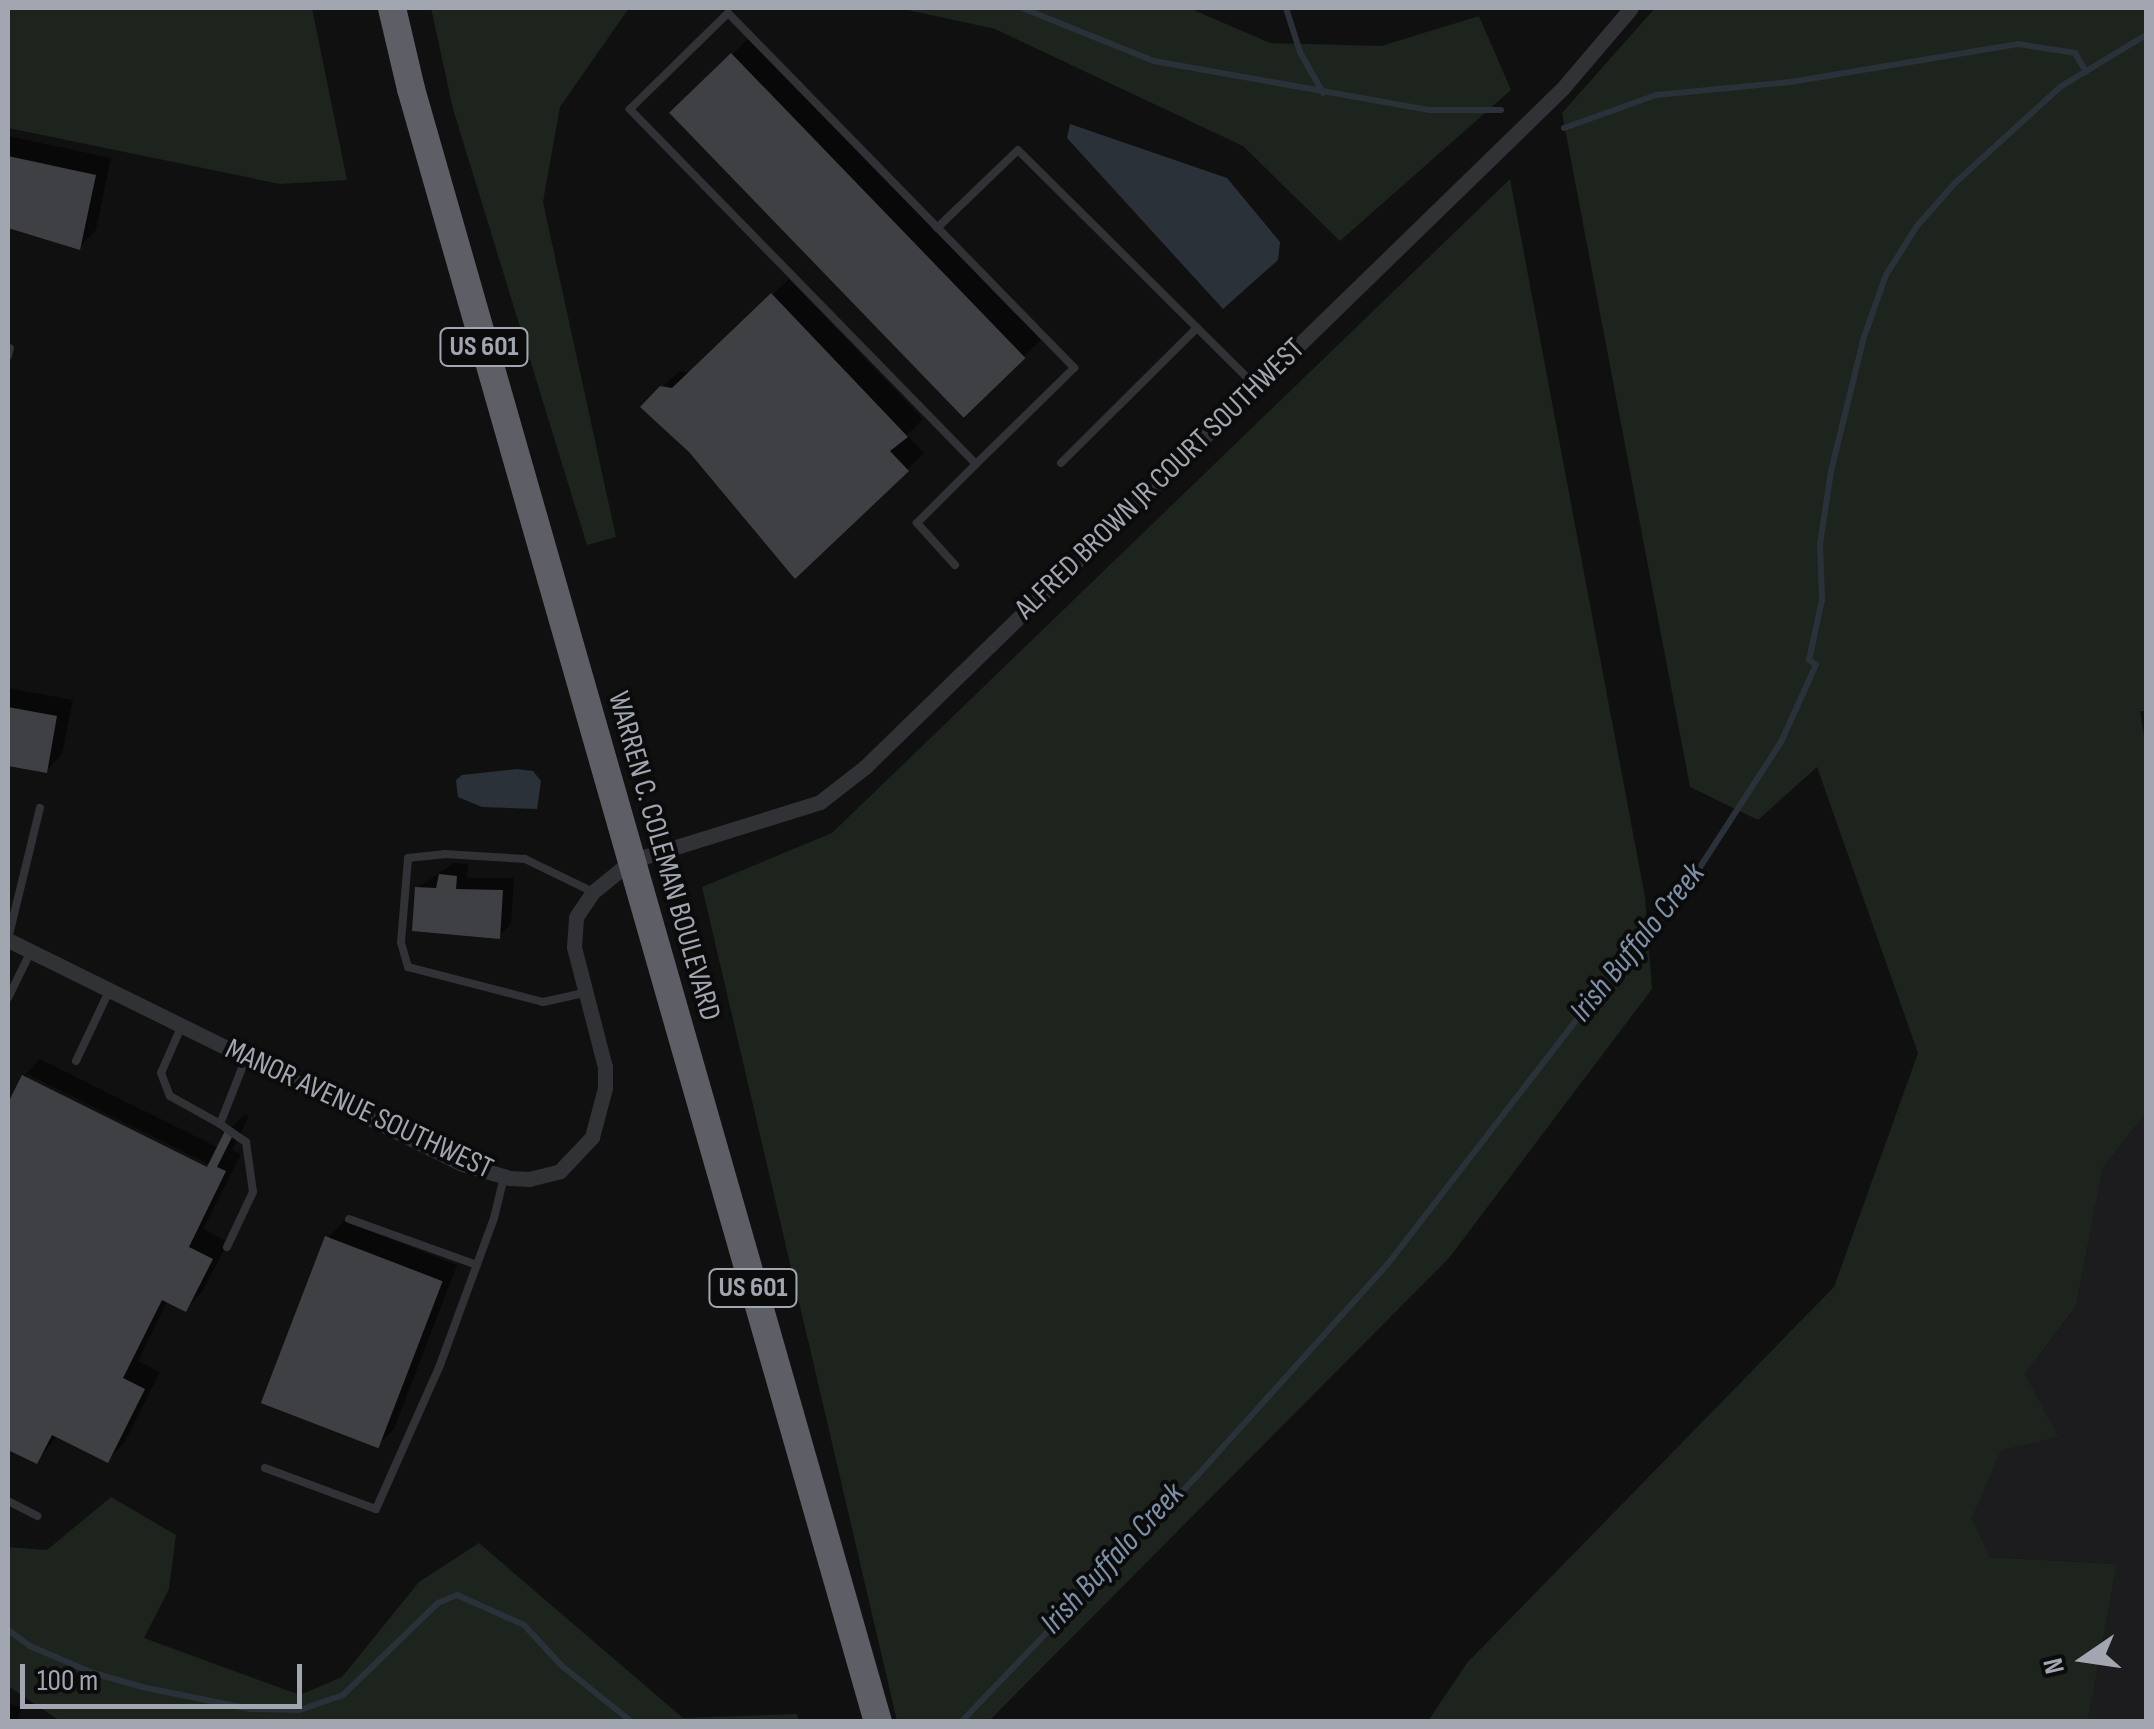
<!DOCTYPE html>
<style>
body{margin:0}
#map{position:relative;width:2154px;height:1729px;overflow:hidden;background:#101011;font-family:"Sofia Sans Condensed",sans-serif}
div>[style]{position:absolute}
.built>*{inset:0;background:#1c1c1e}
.green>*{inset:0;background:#1d231d}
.water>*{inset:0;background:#2b3138}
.shadow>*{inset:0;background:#0007;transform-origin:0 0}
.stream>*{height:6px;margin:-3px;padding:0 3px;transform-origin:3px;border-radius:3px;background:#2b3138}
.building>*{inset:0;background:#3f4044;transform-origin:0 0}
.lane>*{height:8px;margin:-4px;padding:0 4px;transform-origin:4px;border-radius:4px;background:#313235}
.street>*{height:15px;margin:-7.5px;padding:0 7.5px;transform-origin:7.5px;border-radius:7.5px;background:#313235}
.highway>*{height:28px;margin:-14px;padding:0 14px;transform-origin:14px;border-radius:14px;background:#5e5f66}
span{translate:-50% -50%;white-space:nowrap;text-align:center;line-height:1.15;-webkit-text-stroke:8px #0b0b0c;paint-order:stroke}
.shield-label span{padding:2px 8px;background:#0b0b0c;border:2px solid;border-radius:8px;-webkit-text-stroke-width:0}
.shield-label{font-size:28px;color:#a2a6b0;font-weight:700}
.street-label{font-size:30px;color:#a2a6b0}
.water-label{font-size:32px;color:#7d92a8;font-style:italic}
.frame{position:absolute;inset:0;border:10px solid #a2a6b0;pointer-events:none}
.north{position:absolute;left:2034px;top:1609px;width:100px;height:100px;-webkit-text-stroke:8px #0b0b0c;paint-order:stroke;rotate:257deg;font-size:28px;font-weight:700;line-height:40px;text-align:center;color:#a2a6b0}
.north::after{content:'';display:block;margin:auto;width:35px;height:45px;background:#a2a6b0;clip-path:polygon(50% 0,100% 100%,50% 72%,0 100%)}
.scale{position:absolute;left:20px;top:1664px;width:282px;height:45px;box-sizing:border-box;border:5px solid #a2a6b0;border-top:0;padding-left:12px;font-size:30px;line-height:35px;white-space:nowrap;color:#a2a6b0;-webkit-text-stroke:8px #0b0b0c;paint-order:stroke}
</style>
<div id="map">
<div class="built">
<i style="clip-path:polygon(2146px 1113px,2146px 1721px,2088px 1721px,2117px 1564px,1990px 1557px,1972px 1518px,2025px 1374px,2076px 1306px,2103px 1168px)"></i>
</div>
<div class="green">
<i style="clip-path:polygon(8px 8px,312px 8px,347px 180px,280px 184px,8px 128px)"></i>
<i style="clip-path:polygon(431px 8px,629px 8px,560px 107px,543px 202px,616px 537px,587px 545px,453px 109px)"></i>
<i style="clip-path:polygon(899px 8px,1189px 8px,1270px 43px,1381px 46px,1479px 16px,1511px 90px,1340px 241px,1243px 146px,995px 29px)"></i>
<i style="clip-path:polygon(1655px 8px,2146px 8px,2146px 711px,2140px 711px,2146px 747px,2146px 1113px,2103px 1168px,2076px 1306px,2025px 1374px,2058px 1437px,2001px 1450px,1972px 1518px,1990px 1557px,2117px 1564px,2088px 1721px,1428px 1721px,1467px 1663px,1834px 1287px,1918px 1053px,1817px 767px,1758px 820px,1690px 787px,1562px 113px)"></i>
<i style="clip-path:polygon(1510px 179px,1645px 897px,1652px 989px,1449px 1258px,989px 1721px,897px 1721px,702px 887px,832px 833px)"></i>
<i style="clip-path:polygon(111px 1497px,176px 1535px,169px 1589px,144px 1638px,300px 1695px,342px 1677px,419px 1582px,479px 1543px,683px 1718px,797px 1714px,799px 1721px,60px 1721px,8px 1686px,8px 1547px,47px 1550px)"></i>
</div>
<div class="water">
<i style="clip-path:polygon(1070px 124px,1227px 178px,1280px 242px,1278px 260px,1223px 309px,1067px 138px)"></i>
<i style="clip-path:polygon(517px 769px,533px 771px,541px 781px,537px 809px,482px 807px,458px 797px,456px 780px,462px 775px)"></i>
</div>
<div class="shadow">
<i style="left:749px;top:38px;width:420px;height:108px;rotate:46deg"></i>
<i style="clip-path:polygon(8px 136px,111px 158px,96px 230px,79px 247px,8px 225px)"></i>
<i style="clip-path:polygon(789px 279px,923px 419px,907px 435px,924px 453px,795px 576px,662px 388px,679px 371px,691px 373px)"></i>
<i style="clip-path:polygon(8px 688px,73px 700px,62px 754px,46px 771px,8px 763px)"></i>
<i style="clip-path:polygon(454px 863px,468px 864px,467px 878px,514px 878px,511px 924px,499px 936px,417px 888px)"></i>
<i style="clip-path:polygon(evenodd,40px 1059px,219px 1148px,228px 1131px,245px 1114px,249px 1116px,232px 1150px,241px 1154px,203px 1229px,228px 1242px,202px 1292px,186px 1309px,168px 1300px,138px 1361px,160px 1372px,124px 1443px,108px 1460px,58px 1435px,37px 1461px,8px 1447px,8px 1109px,24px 1076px,40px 1059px,27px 1074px,220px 1170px,217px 1175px,27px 1080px,27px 1074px)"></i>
<i style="clip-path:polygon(344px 1221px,457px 1265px,394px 1429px,377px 1446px,328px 1238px)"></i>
<i style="clip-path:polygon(8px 1703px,22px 1708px,17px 1722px,8px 1722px)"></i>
</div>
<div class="stream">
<i style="left:1022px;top:8px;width:142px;rotate:21.9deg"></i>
<i style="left:1154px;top:61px;width:280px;rotate:10.1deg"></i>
<i style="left:1430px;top:110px;width:71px"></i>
<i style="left:1286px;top:8px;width:46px;rotate:72.3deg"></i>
<i style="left:1300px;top:52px;width:47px;rotate:60.7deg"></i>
<i style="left:1564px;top:128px;width:98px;rotate:-19.7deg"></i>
<i style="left:1656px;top:95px;width:136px;rotate:-5.5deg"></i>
<i style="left:1791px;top:82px;width:230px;rotate:-9.5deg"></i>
<i style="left:2018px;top:44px;width:58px;rotate:9deg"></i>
<i style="left:2075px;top:53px;width:22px;rotate:60deg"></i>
<i style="left:8px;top:1630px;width:27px;rotate:36deg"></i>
<i style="left:30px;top:1646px;width:65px;rotate:23.4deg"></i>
<i style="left:90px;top:1672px;width:54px;rotate:16.1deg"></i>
<i style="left:142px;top:1687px;width:111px;rotate:11.4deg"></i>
<i style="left:251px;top:1709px;width:49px;rotate:1.2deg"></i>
<i style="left:300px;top:1710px;width:46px;rotate:-19.2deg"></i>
<i style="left:343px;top:1695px;width:132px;rotate:-44.1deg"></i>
<i style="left:438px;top:1603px;width:21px;rotate:-23deg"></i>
<i style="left:457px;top:1595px;width:73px;rotate:24.1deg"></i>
<i style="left:524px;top:1625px;width:56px;rotate:47.2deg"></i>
<i style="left:562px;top:1666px;width:90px;rotate:38.7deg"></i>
<i style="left:961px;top:1722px;width:339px;rotate:-46.2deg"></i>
<i style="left:1196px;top:1477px;width:285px;rotate:-48deg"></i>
<i style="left:1387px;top:1265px;width:355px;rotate:-52.3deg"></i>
<i style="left:1604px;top:984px;width:118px;rotate:-48.8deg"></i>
<i style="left:1682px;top:895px;width:182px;rotate:-57.1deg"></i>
<i style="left:1781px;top:742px;width:85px;rotate:-65.6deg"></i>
<i style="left:1816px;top:665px;width:9px;rotate:-144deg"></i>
<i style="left:1809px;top:660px;width:61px;rotate:-77.8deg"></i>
<i style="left:1822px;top:600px;width:56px;rotate:-92deg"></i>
<i style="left:1820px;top:544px;width:74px;rotate:-81.4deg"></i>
<i style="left:1831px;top:471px;width:138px;rotate:-76.2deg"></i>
<i style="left:1864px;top:337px;width:66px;rotate:-70.5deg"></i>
<i style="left:1886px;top:275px;width:58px;rotate:-57.7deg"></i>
<i style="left:1917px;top:226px;width:57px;rotate:-48.5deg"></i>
<i style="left:1955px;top:183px;width:142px;rotate:-42.4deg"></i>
<i style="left:2060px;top:87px;width:100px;rotate:-31.2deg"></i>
</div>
<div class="building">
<i style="left:731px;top:53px;width:424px;height:86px;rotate:46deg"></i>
<i style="clip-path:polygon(8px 156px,96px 175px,80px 250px,8px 228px)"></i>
<i style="clip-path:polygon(771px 293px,908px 437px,890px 451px,909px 471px,795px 579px,689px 452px,640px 407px,660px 386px,672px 388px)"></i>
<i style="clip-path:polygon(8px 707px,57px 716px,47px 773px,8px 766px)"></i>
<i style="clip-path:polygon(439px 874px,457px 876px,456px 889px,503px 890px,500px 939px,412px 931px,415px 887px,436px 888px)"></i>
<i style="clip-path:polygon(22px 1075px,207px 1167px,226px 1129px,234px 1133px,217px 1167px,226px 1171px,189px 1247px,213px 1259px,186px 1312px,162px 1300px,123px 1378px,145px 1389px,108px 1463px,52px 1435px,37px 1464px,8px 1450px,8px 1103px)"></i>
<i style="left:325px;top:1236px;width:126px;height:179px;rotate:21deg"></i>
</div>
<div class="lane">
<i style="left:728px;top:13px;width:496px;rotate:45.7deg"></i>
<i style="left:1074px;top:368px;width:137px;rotate:135.6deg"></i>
<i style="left:976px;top:464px;width:496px;rotate:-134.3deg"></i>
<i style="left:630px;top:109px;width:137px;rotate:-44.4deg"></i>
<i style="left:937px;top:228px;width:112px;rotate:-43.9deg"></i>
<i style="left:1018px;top:150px;width:335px;rotate:44.8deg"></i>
<i style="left:8px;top:356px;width:8px;rotate:-76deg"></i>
<i style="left:1061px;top:463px;width:192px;rotate:-44.8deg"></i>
<i style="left:955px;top:565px;width:57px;rotate:-132.1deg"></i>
<i style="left:917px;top:523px;width:83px;rotate:-45deg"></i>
<i style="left:8px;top:939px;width:135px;rotate:-76.3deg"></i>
<i style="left:584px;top:993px;width:42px;rotate:167.6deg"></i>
<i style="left:543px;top:1002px;width:139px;rotate:-165.5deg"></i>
<i style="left:408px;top:967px;width:26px;rotate:-106deg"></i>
<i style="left:401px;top:942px;width:84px;rotate:-85.2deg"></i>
<i style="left:408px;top:858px;width:36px;rotate:-6deg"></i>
<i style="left:444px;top:854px;width:81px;rotate:3.5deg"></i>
<i style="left:525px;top:859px;width:76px;rotate:25.9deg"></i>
<i style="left:8px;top:998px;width:52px;rotate:-63.9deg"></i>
<i style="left:182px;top:1025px;width:52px;rotate:113.6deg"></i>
<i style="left:161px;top:1073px;width:25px;rotate:69deg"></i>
<i style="left:170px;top:1096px;width:57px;rotate:29.2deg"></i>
<i style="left:220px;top:1124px;width:71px;rotate:-68.5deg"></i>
<i style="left:76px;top:1061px;width:80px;rotate:-64.7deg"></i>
<i style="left:220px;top:1124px;width:32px;rotate:35deg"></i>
<i style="left:246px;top:1142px;width:50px;rotate:82deg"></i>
<i style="left:253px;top:1192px;width:61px;rotate:115.3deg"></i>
<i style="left:349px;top:1219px;width:136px;rotate:19.8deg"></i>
<i style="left:265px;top:1468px;width:118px;rotate:20.3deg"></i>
<i style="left:376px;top:1509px;width:158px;rotate:-66deg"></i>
<i style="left:440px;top:1365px;width:157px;rotate:-69.8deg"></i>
<i style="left:494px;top:1218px;width:42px;rotate:-76.3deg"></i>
<i style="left:8px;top:1501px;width:33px;rotate:27deg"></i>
</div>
<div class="street">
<i style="left:8px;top:940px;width:506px;rotate:26.26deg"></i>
<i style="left:462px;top:1164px;width:50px;rotate:16.3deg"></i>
<i style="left:510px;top:1178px;width:19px;rotate:3deg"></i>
<i style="left:529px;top:1179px;width:32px;rotate:-14deg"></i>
<i style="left:560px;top:1171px;width:47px;rotate:-46.7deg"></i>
<i style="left:592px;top:1137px;width:51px;rotate:-75.1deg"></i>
<i style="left:605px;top:1088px;width:21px;rotate:-90deg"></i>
<i style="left:605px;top:1067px;width:124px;rotate:-104.5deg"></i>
<i style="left:574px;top:947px;width:30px;rotate:-86deg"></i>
<i style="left:576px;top:917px;width:30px;rotate:-56deg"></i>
<i style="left:593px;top:892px;width:49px;rotate:-39.2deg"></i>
<i style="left:631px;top:861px;width:198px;rotate:-17.3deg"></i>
<i style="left:820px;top:802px;width:57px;rotate:-37.9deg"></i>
<i style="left:865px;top:767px;width:972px;rotate:-44.21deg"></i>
<i style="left:1562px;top:89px;width:106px;rotate:-49.6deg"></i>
</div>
<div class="highway">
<i style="left:392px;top:8px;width:83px;rotate:76.8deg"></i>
<i style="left:411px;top:89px;width:1698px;rotate:74.04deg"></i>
</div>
<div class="shield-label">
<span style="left:484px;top:347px">US 601</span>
<span style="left:753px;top:1288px">US 601</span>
</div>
<div class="street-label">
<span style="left:1160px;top:479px;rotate:-44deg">ALFRED BROWN JR COURT SOUTHWEST</span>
<span style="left:664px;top:856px;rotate:74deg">WARREN C. COLEMAN BOULEVARD</span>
<span style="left:359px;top:1109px;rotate:25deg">MANOR AVENUE SOUTHWEST</span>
</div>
<div class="water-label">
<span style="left:1638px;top:943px;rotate:-51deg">Irish Buffalo Creek</span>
<span style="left:1113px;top:1559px;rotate:-47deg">Irish Buffalo Creek</span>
</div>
<div class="frame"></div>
<div class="north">N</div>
<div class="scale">100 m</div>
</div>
